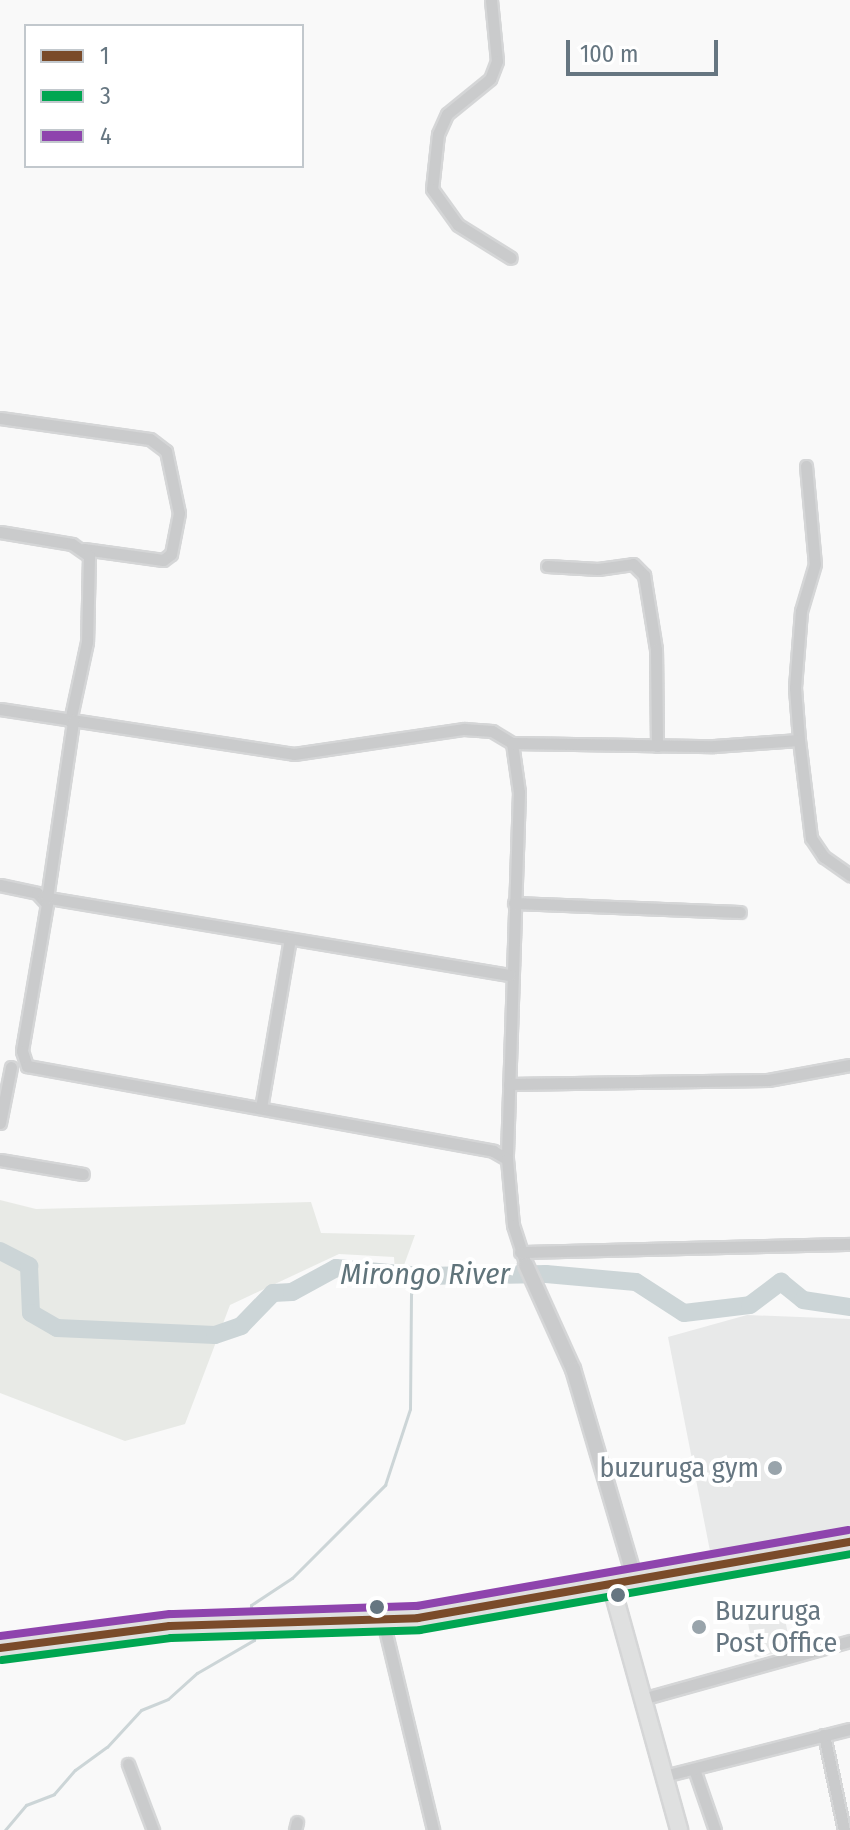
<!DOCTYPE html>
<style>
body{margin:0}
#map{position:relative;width:850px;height:1830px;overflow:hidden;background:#f9f9f9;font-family:"Fira Sans Condensed",sans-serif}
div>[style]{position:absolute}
.built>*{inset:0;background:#e8e9e9;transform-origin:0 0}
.green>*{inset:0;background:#e8eae6}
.stream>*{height:3px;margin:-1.5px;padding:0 1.5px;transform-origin:1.5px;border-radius:1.5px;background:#ccd5d7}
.river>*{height:18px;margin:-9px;padding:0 9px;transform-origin:9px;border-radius:9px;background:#ccd5d7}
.roads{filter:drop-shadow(2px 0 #d5d6d7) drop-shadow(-2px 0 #d5d6d7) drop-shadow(0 2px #d5d6d7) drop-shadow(0 -2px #d5d6d7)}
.minor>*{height:11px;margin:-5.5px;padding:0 5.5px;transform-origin:5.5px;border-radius:5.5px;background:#cacbcc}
.tertiary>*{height:14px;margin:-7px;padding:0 7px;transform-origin:7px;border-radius:7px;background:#cacbcc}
.secondary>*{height:16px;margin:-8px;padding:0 8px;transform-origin:8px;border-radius:8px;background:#dfe0e0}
.trunk>*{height:18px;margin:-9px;padding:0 9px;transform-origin:9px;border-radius:9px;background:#dfe0e0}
.bus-1>*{height:8px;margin:-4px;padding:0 4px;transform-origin:4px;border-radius:4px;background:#7a4b2a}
.bus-2>*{height:8px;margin:-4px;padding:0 4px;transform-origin:4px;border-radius:4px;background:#00a651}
.bus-3>*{height:8px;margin:-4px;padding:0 4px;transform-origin:4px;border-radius:4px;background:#8e44ad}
.dots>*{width:22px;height:22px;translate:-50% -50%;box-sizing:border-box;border:4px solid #fff;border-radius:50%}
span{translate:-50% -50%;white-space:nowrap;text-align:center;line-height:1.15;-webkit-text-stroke:8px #fff;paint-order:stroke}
.poi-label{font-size:28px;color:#667681}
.right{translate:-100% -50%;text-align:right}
.left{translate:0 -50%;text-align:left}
.water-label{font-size:30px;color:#60747b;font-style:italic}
.legend{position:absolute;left:24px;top:24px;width:280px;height:144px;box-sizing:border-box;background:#fff;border:2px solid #c2c8cd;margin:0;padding:10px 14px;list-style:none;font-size:24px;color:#667681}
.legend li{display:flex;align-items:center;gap:16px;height:40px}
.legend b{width:40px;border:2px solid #c2c8cd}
.scale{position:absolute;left:566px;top:40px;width:152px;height:36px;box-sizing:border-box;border:4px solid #667681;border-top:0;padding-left:10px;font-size:24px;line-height:28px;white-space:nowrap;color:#667681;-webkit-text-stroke:6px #fff;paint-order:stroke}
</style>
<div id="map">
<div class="built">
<i style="clip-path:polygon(747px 1315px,850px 1319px,850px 1528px,711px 1556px,668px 1337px)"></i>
<i style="left:784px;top:1614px;width:37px;height:37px;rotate:79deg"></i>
</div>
<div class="green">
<i style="clip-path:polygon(0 1200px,36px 1209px,311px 1202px,321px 1233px,415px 1235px,396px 1287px,394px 1257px,339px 1254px,230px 1305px,185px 1424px,125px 1441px,0 1393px)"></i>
</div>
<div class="stream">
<i style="left:252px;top:1617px;width:12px;rotate:-95deg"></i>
<i style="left:251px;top:1605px;width:49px;rotate:-33.4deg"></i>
<i style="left:292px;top:1578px;width:132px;rotate:-45deg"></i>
<i style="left:385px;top:1485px;width:80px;rotate:-71.8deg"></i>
<i style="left:410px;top:1409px;width:115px;rotate:-89.5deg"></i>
<i style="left:411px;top:1294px;width:21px;rotate:-61deg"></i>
<i style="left:5px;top:1830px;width:33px;rotate:-50deg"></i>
<i style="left:26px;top:1805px;width:30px;rotate:-21deg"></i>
<i style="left:54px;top:1794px;width:32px;rotate:-49deg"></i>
<i style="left:75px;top:1770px;width:39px;rotate:-36deg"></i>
<i style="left:107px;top:1747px;width:50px;rotate:-47.4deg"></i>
<i style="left:141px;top:1710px;width:29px;rotate:-22deg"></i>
<i style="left:168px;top:1699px;width:39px;rotate:-42deg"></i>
<i style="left:197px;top:1673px;width:66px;rotate:-30.1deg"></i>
<i style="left:254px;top:1640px;width:12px;rotate:-85deg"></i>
</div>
<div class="river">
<i style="left:0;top:1251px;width:33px;rotate:27deg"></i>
<i style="left:29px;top:1266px;width:47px;rotate:87.6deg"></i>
<i style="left:31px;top:1313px;width:30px;rotate:30deg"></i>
<i style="left:57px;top:1328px;width:158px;rotate:2.5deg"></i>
<i style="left:215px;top:1335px;width:28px;rotate:-19deg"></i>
<i style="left:241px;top:1326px;width:46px;rotate:-45.9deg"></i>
<i style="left:273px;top:1293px;width:19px;rotate:-3deg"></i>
<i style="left:292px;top:1292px;width:50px;rotate:-28.6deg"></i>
<i style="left:336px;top:1268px;width:85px;rotate:5.4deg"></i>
<i style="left:421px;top:1276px;width:125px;rotate:-0.9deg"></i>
<i style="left:546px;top:1274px;width:90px;rotate:5.1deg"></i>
<i style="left:636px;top:1282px;width:57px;rotate:32.9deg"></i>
<i style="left:684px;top:1313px;width:66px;rotate:-6.9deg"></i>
<i style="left:750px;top:1305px;width:39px;rotate:-37deg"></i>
<i style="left:781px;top:1282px;width:28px;rotate:39deg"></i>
<i style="left:803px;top:1300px;width:48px;rotate:8.5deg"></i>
</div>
<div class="roads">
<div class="minor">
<i style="left:491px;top:0;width:61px;rotate:84.4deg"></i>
<i style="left:497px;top:61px;width:19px;rotate:111deg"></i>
<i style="left:490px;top:79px;width:55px;rotate:140.9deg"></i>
<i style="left:447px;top:114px;width:22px;rotate:114deg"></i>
<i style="left:438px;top:134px;width:55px;rotate:96.2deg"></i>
<i style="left:432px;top:189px;width:44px;rotate:54.2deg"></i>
<i style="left:458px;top:225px;width:62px;rotate:31.9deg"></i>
<i style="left:0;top:418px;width:151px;rotate:8deg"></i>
<i style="left:150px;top:439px;width:20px;rotate:37deg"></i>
<i style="left:166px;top:451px;width:63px;rotate:78.2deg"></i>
<i style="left:179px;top:513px;width:42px;rotate:101deg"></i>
<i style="left:171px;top:554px;width:10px;rotate:143deg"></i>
<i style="left:163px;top:560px;width:80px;rotate:-172.1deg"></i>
<i style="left:806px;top:466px;width:98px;rotate:84.8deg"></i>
<i style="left:815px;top:564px;width:49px;rotate:106.6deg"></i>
<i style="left:801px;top:611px;width:77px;rotate:94.5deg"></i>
<i style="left:795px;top:688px;width:52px;rotate:85.6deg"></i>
<i style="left:799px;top:740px;width:99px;rotate:83deg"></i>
<i style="left:811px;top:838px;width:23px;rotate:56deg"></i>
<i style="left:824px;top:857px;width:32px;rotate:35deg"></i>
<i style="left:0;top:532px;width:73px;rotate:9.5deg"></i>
<i style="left:72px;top:544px;width:21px;rotate:35deg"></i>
<i style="left:89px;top:556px;width:86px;rotate:91.3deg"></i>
<i style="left:87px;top:642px;width:81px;rotate:102.1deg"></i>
<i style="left:547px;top:566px;width:51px;rotate:3.4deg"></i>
<i style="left:598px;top:569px;width:35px;rotate:-8deg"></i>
<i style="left:633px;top:564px;width:16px;rotate:45deg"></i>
<i style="left:644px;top:575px;width:75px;rotate:80.8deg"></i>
<i style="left:656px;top:649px;width:97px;rotate:89.4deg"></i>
<i style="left:0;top:709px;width:297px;rotate:8.7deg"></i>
<i style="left:294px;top:754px;width:172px;rotate:-8.4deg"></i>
<i style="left:464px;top:729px;width:28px;rotate:4deg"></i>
<i style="left:492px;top:731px;width:23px;rotate:31deg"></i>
<i style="left:512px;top:743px;width:49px;rotate:81.9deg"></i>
<i style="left:519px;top:792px;width:367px;rotate:91.9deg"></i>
<i style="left:512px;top:743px;width:202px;rotate:0.9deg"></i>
<i style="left:714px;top:746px;width:85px;rotate:-4deg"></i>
<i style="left:0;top:885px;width:38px;rotate:12deg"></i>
<i style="left:37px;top:893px;width:15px;rotate:48deg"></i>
<i style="left:47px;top:904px;width:149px;rotate:99.7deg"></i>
<i style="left:22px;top:1051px;width:16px;rotate:72deg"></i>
<i style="left:27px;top:1066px;width:474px;rotate:10.3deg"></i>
<i style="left:493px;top:1151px;width:16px;rotate:30deg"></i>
<i style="left:507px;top:1159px;width:66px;rotate:84.8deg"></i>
<i style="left:513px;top:1225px;width:42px;rotate:72deg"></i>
<i style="left:43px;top:897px;width:473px;rotate:9.5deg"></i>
<i style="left:47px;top:898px;width:179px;rotate:-81.6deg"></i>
<i style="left:514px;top:903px;width:226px;rotate:2.3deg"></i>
<i style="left:509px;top:1084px;width:259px;rotate:-0.9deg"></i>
<i style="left:768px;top:1080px;width:83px;rotate:-10.4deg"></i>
<i style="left:261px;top:1108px;width:171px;rotate:-80.3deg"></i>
<i style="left:0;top:1123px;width:57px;rotate:-78.9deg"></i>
<i style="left:0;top:1160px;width:84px;rotate:9.6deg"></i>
<i style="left:520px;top:1252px;width:330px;rotate:-1.4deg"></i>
<i style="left:383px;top:1621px;width:215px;rotate:76.5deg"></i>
<i style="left:642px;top:1699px;width:216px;rotate:-15.6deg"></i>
<i style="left:824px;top:1735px;width:97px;rotate:78.1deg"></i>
<i style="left:128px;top:1764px;width:71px;rotate:69.3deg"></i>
<i style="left:694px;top:1769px;width:65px;rotate:71deg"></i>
<i style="left:664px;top:1776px;width:192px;rotate:-14.2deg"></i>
<i style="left:295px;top:1830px;width:8px;rotate:-76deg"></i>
</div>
<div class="tertiary">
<i style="left:526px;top:1265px;width:114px;rotate:65.7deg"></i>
<i style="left:573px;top:1369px;width:220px;rotate:73.6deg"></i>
</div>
<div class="secondary">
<i style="left:611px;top:1584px;width:255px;rotate:74.5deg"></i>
</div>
<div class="trunk">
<i style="left:0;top:1648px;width:171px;rotate:-7.4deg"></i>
<i style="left:170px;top:1626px;width:248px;rotate:-1.8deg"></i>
<i style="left:418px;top:1618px;width:439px;rotate:-10deg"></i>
</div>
</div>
<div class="bus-1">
<i style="left:0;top:1648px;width:171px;rotate:-7.4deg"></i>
<i style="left:170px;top:1626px;width:248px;rotate:-1.8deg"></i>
<i style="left:418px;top:1618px;width:439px;rotate:-10deg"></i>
</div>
<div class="bus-2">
<i style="left:2px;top:1660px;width:170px;rotate:-7.4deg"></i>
<i style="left:171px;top:1638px;width:249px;rotate:-1.8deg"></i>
<i style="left:420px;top:1630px;width:437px;rotate:-10deg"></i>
</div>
<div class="bus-3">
<i style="left:0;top:1636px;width:171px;rotate:-7.4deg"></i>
<i style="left:170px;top:1614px;width:247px;rotate:-1.9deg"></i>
<i style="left:417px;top:1606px;width:438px;rotate:-10deg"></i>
</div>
<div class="dots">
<i style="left:775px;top:1468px;background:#99a4ab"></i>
<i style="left:618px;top:1595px;background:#667681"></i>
<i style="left:377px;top:1607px;background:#667681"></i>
<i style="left:699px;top:1627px;background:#99a4ab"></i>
</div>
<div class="poi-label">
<span class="right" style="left:759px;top:1468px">buzuruga gym</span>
<span class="left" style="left:715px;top:1627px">Buzuruga<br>Post Office</span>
</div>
<div class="water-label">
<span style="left:425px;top:1274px">Mirongo River</span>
</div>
<ul class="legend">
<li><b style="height:10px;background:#7a4b2a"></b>1</li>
<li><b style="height:10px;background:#00a651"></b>3</li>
<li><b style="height:10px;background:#8e44ad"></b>4</li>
</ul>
<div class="scale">100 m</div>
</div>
